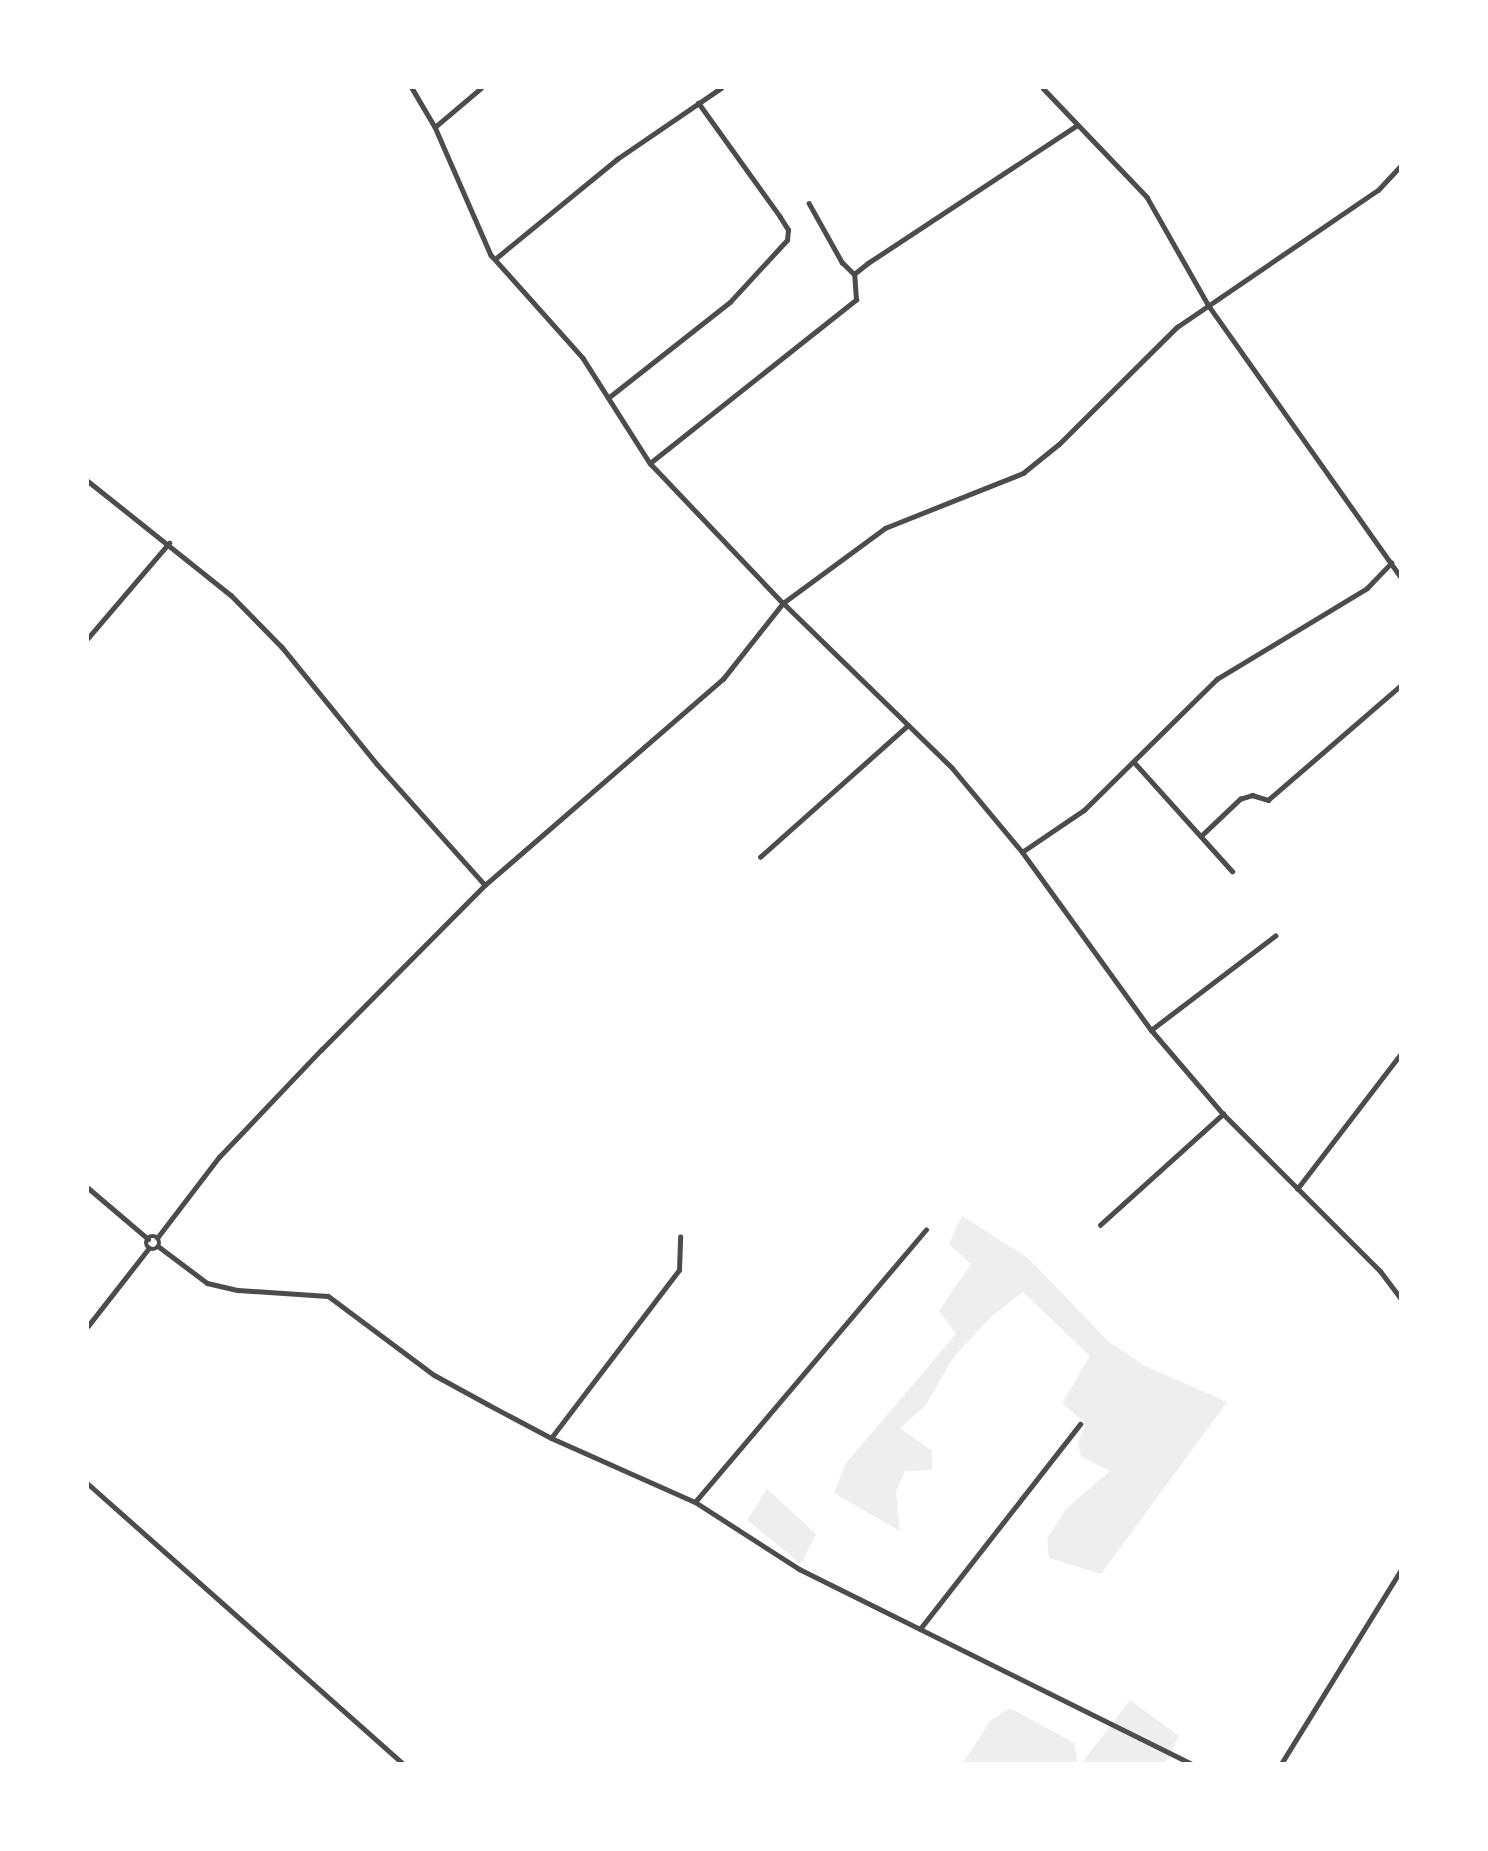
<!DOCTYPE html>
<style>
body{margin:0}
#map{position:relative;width:1488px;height:1851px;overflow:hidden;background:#fff;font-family:Bitter,serif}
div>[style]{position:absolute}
.green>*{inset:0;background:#eee}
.minor>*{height:4.5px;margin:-2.25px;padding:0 2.25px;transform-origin:2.25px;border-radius:2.25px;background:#4c4c4c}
.minor>.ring{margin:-2.25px;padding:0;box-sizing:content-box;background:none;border:4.5px solid #4c4c4c;border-radius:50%}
.tertiary>*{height:5px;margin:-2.5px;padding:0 2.5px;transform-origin:2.5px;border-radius:2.5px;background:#4c4c4c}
span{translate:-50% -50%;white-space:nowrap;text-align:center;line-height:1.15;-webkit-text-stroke:7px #fff;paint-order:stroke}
.frame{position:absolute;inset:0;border:89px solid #fff;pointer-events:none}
</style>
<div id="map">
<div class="green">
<i style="clip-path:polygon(962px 1216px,1028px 1258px,1108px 1341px,1145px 1366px,1227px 1402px,1101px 1574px,1049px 1558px,1047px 1539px,1066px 1509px,1110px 1471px,1081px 1457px,1078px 1443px,1086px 1424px,1062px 1403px,1090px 1356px,1023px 1292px,992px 1316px,955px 1355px,925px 1406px,900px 1428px,932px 1451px,932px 1470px,905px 1471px,896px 1492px,900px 1531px,834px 1493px,846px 1463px,956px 1334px,939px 1311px,971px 1264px,949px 1244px)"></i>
<i style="clip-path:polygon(767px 1489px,816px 1534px,801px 1564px,747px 1520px)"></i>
<i style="clip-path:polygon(1130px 1700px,1179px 1736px,1165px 1763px,1081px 1764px)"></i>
<i style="clip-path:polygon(1010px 1708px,1074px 1743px,1078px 1763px,963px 1763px,990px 1721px)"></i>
</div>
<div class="minor">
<i style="left:412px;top:88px;width:45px;rotate:59.5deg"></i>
<i style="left:435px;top:127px;width:140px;rotate:66.4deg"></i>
<i style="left:491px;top:255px;width:138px;rotate:48.2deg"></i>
<i style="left:583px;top:358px;width:125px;rotate:57.5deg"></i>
<i style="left:650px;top:463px;width:193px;rotate:46.5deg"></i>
<i style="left:1043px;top:88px;width:151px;rotate:46.3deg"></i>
<i style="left:1147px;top:197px;width:125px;rotate:60.4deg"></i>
<i style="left:1209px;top:306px;width:331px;rotate:54.7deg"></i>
<i style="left:435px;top:127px;width:60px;rotate:-40.3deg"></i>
<i style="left:809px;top:203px;width:68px;rotate:60.8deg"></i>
<i style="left:842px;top:262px;width:17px;rotate:45deg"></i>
<i style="left:495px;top:259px;width:158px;rotate:-39.3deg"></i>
<i style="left:617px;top:159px;width:126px;rotate:-34.3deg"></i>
<i style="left:608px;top:398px;width:155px;rotate:-38.2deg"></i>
<i style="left:730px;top:302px;width:84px;rotate:-47.4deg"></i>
<i style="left:787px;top:240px;width:10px;rotate:-84deg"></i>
<i style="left:788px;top:230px;width:15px;rotate:-122deg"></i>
<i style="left:780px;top:217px;width:140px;rotate:-125.7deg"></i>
<i style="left:650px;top:463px;width:263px;rotate:-38.4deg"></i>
<i style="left:856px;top:300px;width:26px;rotate:-94deg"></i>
<i style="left:854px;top:274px;width:18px;rotate:-38deg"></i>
<i style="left:868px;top:263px;width:250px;rotate:-33.4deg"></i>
<i style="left:88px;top:481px;width:183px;rotate:38.6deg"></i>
<i style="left:231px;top:595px;width:73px;rotate:45.6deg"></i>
<i style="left:282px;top:647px;width:151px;rotate:50.9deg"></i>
<i style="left:377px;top:764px;width:162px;rotate:48.2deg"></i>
<i style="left:88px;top:638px;width:125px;rotate:-49.5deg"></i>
<i style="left:1134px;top:762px;width:147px;rotate:48deg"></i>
<i style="left:1201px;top:836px;width:54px;rotate:-43.5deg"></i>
<i style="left:1240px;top:799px;width:13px;rotate:-18deg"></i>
<i style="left:1252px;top:795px;width:17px;rotate:17deg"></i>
<i style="left:1268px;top:800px;width:174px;rotate:-40.8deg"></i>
<i style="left:1022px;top:852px;width:75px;rotate:-34.1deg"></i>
<i style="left:1084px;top:810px;width:187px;rotate:-44.6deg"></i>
<i style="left:1217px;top:679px;width:175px;rotate:-31.2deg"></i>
<i style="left:1367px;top:588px;width:35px;rotate:-46deg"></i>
<i style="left:760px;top:857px;width:198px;rotate:-41.7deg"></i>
<i style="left:1151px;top:1030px;width:156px;rotate:-37.2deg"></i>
<i style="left:1297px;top:1189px;width:169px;rotate:-52.5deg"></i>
<i style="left:1100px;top:1225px;width:166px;rotate:-42.1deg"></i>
<i class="ring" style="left:146px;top:1236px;width:9.5px;height:9.5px"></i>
<i style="left:157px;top:1238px;width:102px;rotate:-52.6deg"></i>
<i style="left:219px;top:1157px;width:148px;rotate:-46.4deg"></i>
<i style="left:321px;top:1050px;width:233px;rotate:-45.2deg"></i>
<i style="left:485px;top:885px;width:315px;rotate:-40.9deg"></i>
<i style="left:723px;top:679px;width:97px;rotate:-51.7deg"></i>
<i style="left:783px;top:603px;width:127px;rotate:-36.3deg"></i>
<i style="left:885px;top:528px;width:149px;rotate:-21.7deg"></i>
<i style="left:1023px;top:473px;width:46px;rotate:-38.9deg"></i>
<i style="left:1059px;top:444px;width:166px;rotate:-44.8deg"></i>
<i style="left:1177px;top:327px;width:243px;rotate:-34.3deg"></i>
<i style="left:1378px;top:190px;width:33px;rotate:-47deg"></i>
<i style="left:88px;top:1326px;width:99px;rotate:-52deg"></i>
<i style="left:551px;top:1438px;width:211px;rotate:-52.7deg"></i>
<i style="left:679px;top:1270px;width:33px;rotate:-88deg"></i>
<i style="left:695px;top:1502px;width:357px;rotate:-49.7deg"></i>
<i style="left:920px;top:1629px;width:260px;rotate:-52deg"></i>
<i style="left:1281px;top:1764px;width:227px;rotate:-58.3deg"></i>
</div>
<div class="tertiary">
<i style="left:783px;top:603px;width:236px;rotate:44.3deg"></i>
<i style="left:952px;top:768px;width:109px;rotate:50.2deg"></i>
<i style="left:1022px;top:852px;width:220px;rotate:54.1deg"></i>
<i style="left:1151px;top:1030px;width:111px;rotate:49.4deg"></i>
<i style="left:1223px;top:1114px;width:222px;rotate:45deg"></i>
<i style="left:1380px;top:1271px;width:34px;rotate:53deg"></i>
<i style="left:88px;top:1188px;width:79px;rotate:40.4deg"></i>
<i style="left:159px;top:1247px;width:60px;rotate:36.9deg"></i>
<i style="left:207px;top:1283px;width:32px;rotate:13deg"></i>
<i style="left:238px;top:1290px;width:90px;rotate:3.8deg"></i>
<i style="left:328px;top:1296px;width:132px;rotate:36.7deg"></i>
<i style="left:434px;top:1375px;width:60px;rotate:28.7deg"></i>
<i style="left:487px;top:1404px;width:72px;rotate:28deg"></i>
<i style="left:551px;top:1438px;width:158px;rotate:24deg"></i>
<i style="left:695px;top:1502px;width:124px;rotate:32.8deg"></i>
<i style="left:799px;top:1569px;width:438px;rotate:26.4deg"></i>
<i style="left:88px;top:1484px;width:421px;rotate:41.6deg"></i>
</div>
<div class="frame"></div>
</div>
